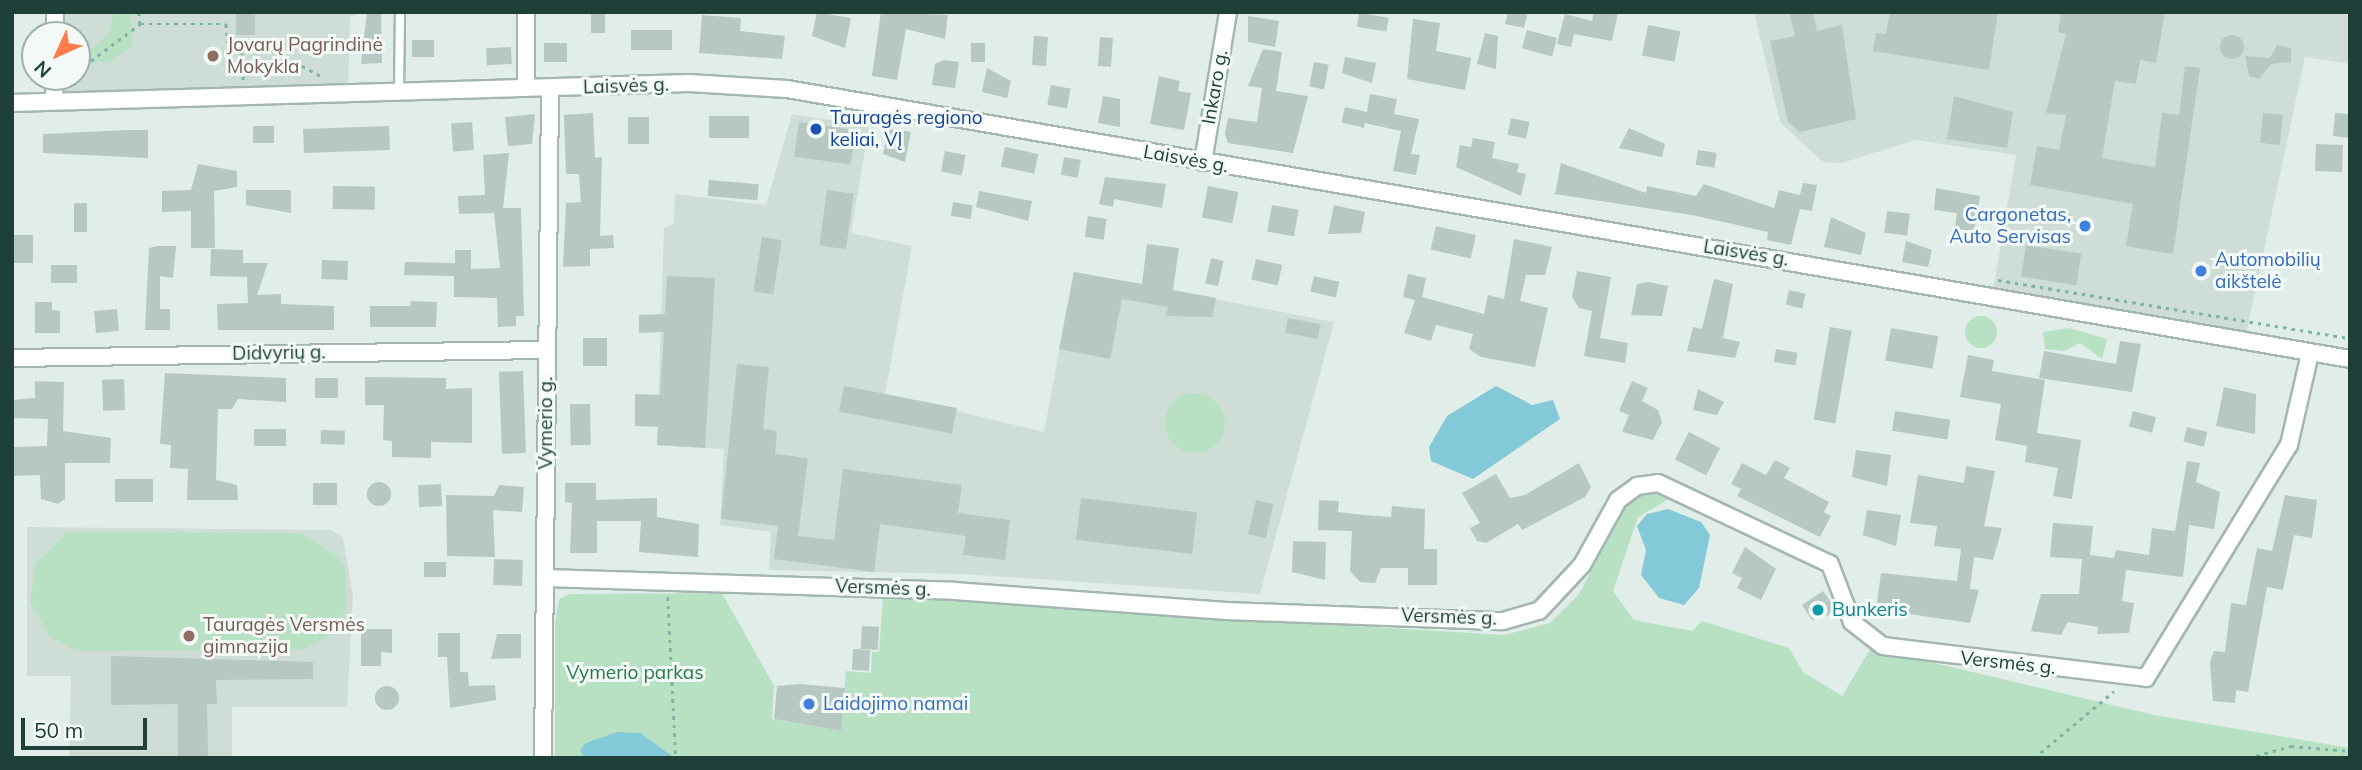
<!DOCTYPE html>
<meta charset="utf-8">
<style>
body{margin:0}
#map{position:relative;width:2362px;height:770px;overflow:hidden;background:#e1ede8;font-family:Mulish,sans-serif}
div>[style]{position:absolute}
.built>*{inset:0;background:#cfddd7}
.green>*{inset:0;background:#b8e1c4}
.round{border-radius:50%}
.water>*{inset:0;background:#83c9d8}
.building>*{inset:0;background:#b6c8c1;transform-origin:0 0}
.path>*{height:2.5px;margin-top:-1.25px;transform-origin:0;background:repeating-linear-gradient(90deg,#7eb4a5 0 3.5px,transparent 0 8.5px)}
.roads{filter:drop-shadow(2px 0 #a3b6b0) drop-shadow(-2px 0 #a3b6b0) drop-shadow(0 2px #a3b6b0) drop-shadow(0 -2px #a3b6b0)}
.service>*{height:8px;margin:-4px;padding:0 4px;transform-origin:4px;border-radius:4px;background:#fff}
.minor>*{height:16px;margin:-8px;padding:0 8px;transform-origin:8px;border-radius:8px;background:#fff}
.dots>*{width:19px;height:19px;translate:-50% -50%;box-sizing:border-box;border:4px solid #f2f9f6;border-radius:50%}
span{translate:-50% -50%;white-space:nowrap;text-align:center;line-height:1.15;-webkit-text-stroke:6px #f2f9f6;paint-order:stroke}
.education-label{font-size:19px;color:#785e54}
.left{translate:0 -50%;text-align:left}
.street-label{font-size:19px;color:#1f4038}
.transit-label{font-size:19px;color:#164399}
.shop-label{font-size:19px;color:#366cbe}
.right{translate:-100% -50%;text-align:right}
.culture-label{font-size:19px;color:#0d838f}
.park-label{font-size:19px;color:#257b49}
.frame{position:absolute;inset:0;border:14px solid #1f4038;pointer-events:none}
.north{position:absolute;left:21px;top:21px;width:70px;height:70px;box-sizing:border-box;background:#f2f9f6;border:2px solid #9eafaa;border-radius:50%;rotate:225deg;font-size:19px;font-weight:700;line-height:28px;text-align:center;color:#1f4038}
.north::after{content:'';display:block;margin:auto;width:24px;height:32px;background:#ff7d4d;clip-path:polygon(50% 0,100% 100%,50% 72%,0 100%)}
.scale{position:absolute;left:21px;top:718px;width:126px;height:32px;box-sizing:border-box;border:4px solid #1f4038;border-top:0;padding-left:9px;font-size:21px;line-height:24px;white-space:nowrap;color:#1f4038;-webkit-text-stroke:5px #f2f9f6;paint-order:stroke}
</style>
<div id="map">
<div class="built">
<i style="clip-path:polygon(55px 12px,363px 12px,350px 17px,348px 93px,54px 101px,55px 77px,77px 77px,77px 35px,55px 35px)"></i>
<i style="clip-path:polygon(1754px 12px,2350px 12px,2350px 64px,2305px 57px,2245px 339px,1992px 296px,2016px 155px,1915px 140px,1842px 163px,1823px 162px,1780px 122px)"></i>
<i style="clip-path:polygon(792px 114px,869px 126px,851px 233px,912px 246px,885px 394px,1044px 432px,1074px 272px,1334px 322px,1260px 594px,964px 574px,769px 570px,771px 532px,720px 525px,724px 449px,657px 445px,664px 228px,674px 224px,675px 194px,766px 205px)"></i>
<i style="clip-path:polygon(27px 527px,332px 530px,343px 538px,353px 596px,347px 707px,232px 707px,232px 758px,69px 758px,71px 676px,27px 676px)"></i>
</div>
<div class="green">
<i style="clip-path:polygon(113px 12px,130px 12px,133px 45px,108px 64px,98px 61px,77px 74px,77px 63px,109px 33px)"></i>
<i class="round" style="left:1965px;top:316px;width:32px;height:32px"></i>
<i style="clip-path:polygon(2069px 328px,2107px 339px,2102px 359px,2080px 343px,2065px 351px,2045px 349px,2043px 332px)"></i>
<i class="round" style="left:1165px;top:393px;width:60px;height:60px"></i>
<i style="clip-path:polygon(1659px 487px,1669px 499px,1638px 517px,1613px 591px,1634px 620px,1692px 631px,1702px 621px,1789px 648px,1803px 672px,1842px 696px,1871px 648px,2154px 715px,2350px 748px,2350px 758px,555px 758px,555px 623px,559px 599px,570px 594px,722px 593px,774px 686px,772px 719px,841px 731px,846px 671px,871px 673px,872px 652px,879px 652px,883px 597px,1504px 635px,1550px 623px,1579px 594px,1629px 501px)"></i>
<i style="clip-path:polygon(67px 532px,302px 533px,338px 557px,346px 572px,346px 611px,326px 638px,300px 650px,77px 651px,50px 637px,30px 602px,36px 563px)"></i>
</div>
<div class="water">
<i style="clip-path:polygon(1496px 386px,1532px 405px,1553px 400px,1560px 419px,1473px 479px,1431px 461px,1429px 447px,1447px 416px)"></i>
<i style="clip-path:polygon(1668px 509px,1701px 522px,1710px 535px,1699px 588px,1684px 605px,1659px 598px,1641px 575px,1646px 550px,1637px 526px,1647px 514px)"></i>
<i style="clip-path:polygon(617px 732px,640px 733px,675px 758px,584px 758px,580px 750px,586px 743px)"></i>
</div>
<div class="building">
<i style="left:236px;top:12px;width:19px;height:23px"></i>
<i style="clip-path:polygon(367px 12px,381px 12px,382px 63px,361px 64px)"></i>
<i style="clip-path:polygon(817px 12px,851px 18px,845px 48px,812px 36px)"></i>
<i style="clip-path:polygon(881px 12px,948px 15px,945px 39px,906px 29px,897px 80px,872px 76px)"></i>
<i style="clip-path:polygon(1508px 12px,1528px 12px,1524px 28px,1505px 24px)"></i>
<i style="clip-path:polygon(1594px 12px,1618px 12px,1612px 41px,1574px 34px,1571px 47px,1557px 44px,1565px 14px,1592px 21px)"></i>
<i style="clip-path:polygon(1789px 12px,1813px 12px,1817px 31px,1842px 25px,1856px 119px,1800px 132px,1788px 122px,1770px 41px,1795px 36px)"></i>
<i style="clip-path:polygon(1890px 12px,1998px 12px,1989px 70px,1873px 51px,1876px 33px,1886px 34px)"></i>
<i style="clip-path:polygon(2061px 12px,2165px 12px,2156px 63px,2140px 60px,2136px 84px,2115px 81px,2102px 158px,2155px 167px,2162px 113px,2179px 115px,2185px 66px,2200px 68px,2173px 254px,2126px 246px,2133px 204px,2030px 185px,2037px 146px,2059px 150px,2066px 115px,2046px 113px,2066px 34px,2058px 32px)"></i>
<i style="left:1359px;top:13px;width:30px;height:14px;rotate:9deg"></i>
<i style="left:591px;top:14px;width:14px;height:19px"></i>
<i style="clip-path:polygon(702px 15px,741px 18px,740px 31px,785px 36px,782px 59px,699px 53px)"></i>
<i style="clip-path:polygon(1248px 16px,1279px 21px,1275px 47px,1248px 42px)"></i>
<i style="clip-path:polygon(1413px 19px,1440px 23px,1436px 51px,1471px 58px,1465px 90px,1407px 79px)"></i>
<i style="left:1648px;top:25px;width:33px;height:31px;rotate:11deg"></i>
<i style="left:631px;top:30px;width:41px;height:20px"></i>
<i style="left:1527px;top:30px;width:31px;height:19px;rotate:15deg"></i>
<i style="clip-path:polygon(1485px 33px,1498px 36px,1496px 69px,1477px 64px)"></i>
<i class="round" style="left:2220px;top:35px;width:24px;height:24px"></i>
<i style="left:1034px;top:36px;width:14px;height:29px;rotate:4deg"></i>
<i style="left:1100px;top:37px;width:13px;height:29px;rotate:4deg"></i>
<i style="left:412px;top:40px;width:22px;height:17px"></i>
<i style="left:544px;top:43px;width:23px;height:19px"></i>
<i style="left:971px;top:43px;width:14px;height:19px"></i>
<i style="clip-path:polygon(2277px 45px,2291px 48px,2291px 62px,2271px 64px,2259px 79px,2249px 76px,2245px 56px,2270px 58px)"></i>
<i style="left:511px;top:47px;width:17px;height:25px;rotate:87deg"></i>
<i style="clip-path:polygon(1263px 49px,1282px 52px,1276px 91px,1308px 96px,1293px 153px,1228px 143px,1225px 134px,1228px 118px,1257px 122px,1262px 88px,1248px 86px)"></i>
<i style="clip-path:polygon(1345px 57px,1376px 63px,1372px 83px,1342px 73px)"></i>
<i style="clip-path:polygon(944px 60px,959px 62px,955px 88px,932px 85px,935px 64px)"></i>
<i style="left:1314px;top:62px;width:15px;height:25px;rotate:11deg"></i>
<i style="clip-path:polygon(987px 68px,1011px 81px,1007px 98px,982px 92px)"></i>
<i style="clip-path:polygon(1159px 76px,1180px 81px,1178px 91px,1191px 93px,1184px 130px,1150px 124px)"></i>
<i style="left:1051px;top:85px;width:20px;height:20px;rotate:11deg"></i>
<i style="clip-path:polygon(1370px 94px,1397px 99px,1394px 114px,1419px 119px,1411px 154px,1420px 155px,1416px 175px,1393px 171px,1401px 131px,1365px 123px)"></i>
<i style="clip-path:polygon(1103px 96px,1120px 99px,1120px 127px,1098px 123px)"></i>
<i style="clip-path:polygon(1954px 96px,2013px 112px,2007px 148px,1947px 139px)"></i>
<i style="left:1345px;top:107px;width:23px;height:16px;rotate:13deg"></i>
<i style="clip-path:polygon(593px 113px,595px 158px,602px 157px,600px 236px,613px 235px,614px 248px,590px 249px,590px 266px,563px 267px,566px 203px,581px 202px,579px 174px,566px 174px,564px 115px)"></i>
<i style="left:2263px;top:113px;width:20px;height:30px;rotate:6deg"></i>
<i style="clip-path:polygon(2335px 113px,2350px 114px,2350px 138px,2333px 136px)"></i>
<i style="clip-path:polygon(535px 114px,532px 144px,508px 146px,505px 117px)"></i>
<i style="left:709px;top:116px;width:40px;height:22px"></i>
<i style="left:628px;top:117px;width:21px;height:27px"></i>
<i style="left:1511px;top:118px;width:19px;height:17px;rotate:12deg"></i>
<i style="left:472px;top:122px;width:28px;height:21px;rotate:86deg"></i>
<i style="left:799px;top:122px;width:57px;height:35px;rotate:8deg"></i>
<i style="left:253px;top:126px;width:21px;height:17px"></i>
<i style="left:389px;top:126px;width:24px;height:86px;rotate:88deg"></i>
<i style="clip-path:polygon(888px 128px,911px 132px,905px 162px,883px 154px)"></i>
<i style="clip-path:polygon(1629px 128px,1665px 144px,1662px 157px,1619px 148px)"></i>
<i style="clip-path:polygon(127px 130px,148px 130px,148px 158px,43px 153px,43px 134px)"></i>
<i style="clip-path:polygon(1473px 138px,1495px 142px,1492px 158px,1519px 164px,1517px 172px,1526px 174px,1521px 196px,1456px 167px,1460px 145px,1471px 147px)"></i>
<i style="left:2316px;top:144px;width:27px;height:27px;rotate:2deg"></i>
<i style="left:1005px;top:147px;width:34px;height:20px;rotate:12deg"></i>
<i style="left:1698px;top:150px;width:19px;height:15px;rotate:9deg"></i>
<i style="left:945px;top:151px;width:21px;height:21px;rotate:11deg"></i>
<i style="clip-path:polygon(509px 153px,503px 208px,521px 208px,524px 316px,516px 316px,516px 326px,498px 327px,497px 298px,454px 297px,454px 276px,404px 275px,405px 262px,455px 263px,455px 250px,471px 250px,471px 269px,500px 268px,494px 213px,459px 214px,458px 196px,485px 195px,483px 155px)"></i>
<i style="left:1064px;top:157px;width:17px;height:18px;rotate:10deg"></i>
<i style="clip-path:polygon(1561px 163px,1646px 193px,1647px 186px,1696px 196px,1704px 184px,1774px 208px,1779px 190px,1800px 195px,1803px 183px,1817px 185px,1812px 211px,1800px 209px,1791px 245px,1767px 240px,1768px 232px,1692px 215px,1555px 194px)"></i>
<i style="clip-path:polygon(198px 164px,237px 171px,237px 187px,214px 191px,215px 248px,191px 248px,191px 211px,162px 212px,162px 191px,191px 190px)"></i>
<i style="clip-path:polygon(1105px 177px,1166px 184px,1162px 208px,1114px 199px,1113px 207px,1099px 204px)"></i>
<i style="left:709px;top:180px;width:50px;height:16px;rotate:5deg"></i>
<i style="left:333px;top:186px;width:42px;height:23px;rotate:1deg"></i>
<i style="left:1208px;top:186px;width:31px;height:32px;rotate:11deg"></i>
<i style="clip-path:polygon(1936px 188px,1980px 196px,1974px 232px,1955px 228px,1957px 213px,1934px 210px)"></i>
<i style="clip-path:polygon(246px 190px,291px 190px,291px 213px,246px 205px)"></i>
<i style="left:827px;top:190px;width:27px;height:56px;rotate:8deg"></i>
<i style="clip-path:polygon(979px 191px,1032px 201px,1028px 221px,976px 207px)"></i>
<i style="left:953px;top:202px;width:20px;height:14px;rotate:9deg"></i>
<i style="left:74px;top:203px;width:13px;height:29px"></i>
<i style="left:1272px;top:205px;width:27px;height:27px;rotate:10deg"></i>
<i style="clip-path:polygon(1334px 205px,1365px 212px,1361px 233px,1328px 234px)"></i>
<i style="left:1887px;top:211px;width:23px;height:22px;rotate:7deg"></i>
<i style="left:1088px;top:216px;width:19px;height:21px;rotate:9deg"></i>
<i style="clip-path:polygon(1831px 217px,1866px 233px,1861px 255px,1824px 247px)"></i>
<i style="left:1436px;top:226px;width:41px;height:24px;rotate:13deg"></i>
<i style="left:12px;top:235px;width:21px;height:28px"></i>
<i style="left:762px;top:237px;width:20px;height:55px;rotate:9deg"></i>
<i style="clip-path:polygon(1514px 239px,1552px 247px,1545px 275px,1526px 275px,1520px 301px,1548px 308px,1535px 367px,1481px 357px,1469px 349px,1473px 334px,1436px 325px,1431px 341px,1404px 333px,1415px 300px,1403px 297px,1408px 274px,1426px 278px,1422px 297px,1484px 314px,1488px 295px,1504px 299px)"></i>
<i style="clip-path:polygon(1906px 241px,1932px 250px,1928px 267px,1902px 262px)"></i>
<i style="clip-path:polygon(1147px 244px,1179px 248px,1173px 290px,1216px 298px,1212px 317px,1166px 316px,1168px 307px,1122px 299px,1110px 359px,1059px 349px,1074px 272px,1142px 284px)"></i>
<i style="left:2026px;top:245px;width:56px;height:32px;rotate:9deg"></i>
<i style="clip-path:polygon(156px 246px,176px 246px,173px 278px,160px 276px,160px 309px,170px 309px,170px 330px,145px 330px,149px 248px)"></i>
<i style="clip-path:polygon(211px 249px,243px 250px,243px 263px,268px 263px,257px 295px,281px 294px,281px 304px,334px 306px,334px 330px,218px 330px,217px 304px,248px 303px,247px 277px,210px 276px)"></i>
<i style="left:1211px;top:258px;width:13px;height:26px;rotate:13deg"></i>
<i style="left:1256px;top:259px;width:27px;height:21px;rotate:13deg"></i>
<i style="left:322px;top:260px;width:26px;height:19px;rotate:2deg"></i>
<i style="left:51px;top:265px;width:26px;height:18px"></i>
<i style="clip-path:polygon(1577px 271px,1611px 277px,1600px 338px,1628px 343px,1625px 363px,1584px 356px,1592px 311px,1579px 308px,1572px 297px)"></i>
<i style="clip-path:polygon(667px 276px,715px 278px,705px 448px,657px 445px,658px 427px,635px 426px,635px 394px,660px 395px,664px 332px,639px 333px,639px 315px,665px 314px)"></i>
<i style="left:1314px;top:276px;width:26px;height:16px;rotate:13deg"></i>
<i style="clip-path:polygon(1714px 279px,1733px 284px,1723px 338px,1740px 342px,1735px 358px,1687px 351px,1693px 327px,1702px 329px)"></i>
<i style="clip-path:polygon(1649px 282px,1668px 286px,1662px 316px,1631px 315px,1637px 284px)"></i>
<i style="left:1789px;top:290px;width:17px;height:15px;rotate:13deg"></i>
<i style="clip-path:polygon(411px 301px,437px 302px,436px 327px,370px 327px,370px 306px,410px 306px)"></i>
<i style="clip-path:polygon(35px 302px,52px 302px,52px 310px,60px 311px,60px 333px,35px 333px)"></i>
<i style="left:117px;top:309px;width:22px;height:23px;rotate:85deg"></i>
<i style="left:1288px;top:318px;width:33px;height:15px;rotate:11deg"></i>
<i style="left:1830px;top:327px;width:22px;height:94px;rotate:10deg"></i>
<i style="left:1891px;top:328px;width:48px;height:33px;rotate:10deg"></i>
<i style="left:607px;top:338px;width:28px;height:24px;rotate:90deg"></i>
<i style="clip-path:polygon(2120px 341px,2141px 344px,2132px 392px,2039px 378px,2044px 351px,2116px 364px)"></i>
<i style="left:1776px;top:349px;width:22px;height:13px;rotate:10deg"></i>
<i style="clip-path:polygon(1968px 355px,1994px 360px,1992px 371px,2045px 380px,2037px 433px,2081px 440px,2072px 499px,2053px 496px,2058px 468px,2025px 462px,2027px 446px,1995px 440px,2001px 404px,1960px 397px)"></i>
<i style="clip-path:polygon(737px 364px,769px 367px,763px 429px,777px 431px,775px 454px,808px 458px,798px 536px,834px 540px,843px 469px,962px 485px,958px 513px,1010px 520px,1005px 560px,963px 555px,966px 536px,880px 524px,874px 572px,774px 559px,778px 526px,721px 519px)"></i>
<i style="left:523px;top:371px;width:82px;height:24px;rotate:88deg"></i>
<i style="clip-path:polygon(165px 373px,286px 378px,286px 402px,238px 399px,232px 409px,218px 409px,216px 480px,237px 485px,238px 500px,187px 500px,188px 469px,170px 468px,171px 445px,160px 444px)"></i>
<i style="clip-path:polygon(365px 377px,446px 378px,446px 389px,472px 388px,472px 443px,431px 442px,431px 458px,392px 457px,392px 441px,383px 440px,384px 405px,365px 405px)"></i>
<i style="left:315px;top:378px;width:23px;height:20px"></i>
<i style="left:124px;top:379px;width:31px;height:22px;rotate:88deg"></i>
<i style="clip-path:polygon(35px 381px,64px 382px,63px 431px,111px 438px,110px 463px,65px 463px,65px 499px,58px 504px,41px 499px,40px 475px,12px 476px,12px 447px,47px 446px,48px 419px,12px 418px,12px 400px,35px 398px)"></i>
<i style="clip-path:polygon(1632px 381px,1648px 388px,1642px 401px,1658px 410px,1662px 422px,1653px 440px,1622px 432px,1629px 415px,1619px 411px)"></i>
<i style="left:844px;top:386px;width:115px;height:26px;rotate:11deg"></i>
<i style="clip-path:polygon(2224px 387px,2256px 394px,2255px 434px,2216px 426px)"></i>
<i style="clip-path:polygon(1698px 389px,1724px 402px,1717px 415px,1693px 410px)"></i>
<i style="left:590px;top:404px;width:41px;height:20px;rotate:89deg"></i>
<i style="left:1895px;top:411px;width:56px;height:20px;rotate:9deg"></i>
<i style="left:2133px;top:411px;width:24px;height:16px;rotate:15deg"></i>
<i style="left:2187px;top:427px;width:21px;height:15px;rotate:14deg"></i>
<i style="left:286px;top:429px;width:17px;height:32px;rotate:90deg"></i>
<i style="left:321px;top:430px;width:24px;height:14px;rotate:2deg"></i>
<i style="left:1689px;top:432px;width:35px;height:31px;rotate:27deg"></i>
<i style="clip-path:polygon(1856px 450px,1891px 455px,1887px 486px,1852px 477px)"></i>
<i style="clip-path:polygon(1775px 460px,1790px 468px,1784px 478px,1829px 502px,1824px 512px,1831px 516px,1820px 537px,1737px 496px,1741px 489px,1731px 484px,1742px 463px,1766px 475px)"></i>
<i style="clip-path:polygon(2187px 461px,2200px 463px,2196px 482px,2220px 492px,2214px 529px,2189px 525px,2183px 577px,2126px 570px,2122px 601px,2134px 603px,2129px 633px,2097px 634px,2098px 627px,2068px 622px,2061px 635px,2031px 631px,2041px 594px,2079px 594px,2082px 559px,2050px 557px,2053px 523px,2093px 526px,2090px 555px,2114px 558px,2116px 550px,2149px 555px,2152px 528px,2175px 531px)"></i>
<i style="clip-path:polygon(1579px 463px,1591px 487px,1585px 497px,1522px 530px,1518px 524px,1486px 543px,1477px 541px,1470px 528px,1480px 523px,1462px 493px,1496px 474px,1510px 498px,1525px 495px)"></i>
<i style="clip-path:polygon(1966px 466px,1995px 471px,1984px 526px,2002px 528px,1993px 560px,1974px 557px,1970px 589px,1979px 590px,1970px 623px,1876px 609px,1881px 573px,1957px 581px,1961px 549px,1934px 546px,1937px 526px,1910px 523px,1918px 475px,1964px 483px)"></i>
<i style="left:115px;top:479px;width:38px;height:23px"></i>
<i class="round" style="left:367px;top:482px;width:24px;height:24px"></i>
<i style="left:313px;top:483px;width:24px;height:22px"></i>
<i style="clip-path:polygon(565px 483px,596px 483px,596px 500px,657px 498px,657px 517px,699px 524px,698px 557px,639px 552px,641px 521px,597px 521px,597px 553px,570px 553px,572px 503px,565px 502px)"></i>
<i style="left:441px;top:484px;width:22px;height:23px;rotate:87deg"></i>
<i style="clip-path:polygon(499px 485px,524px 487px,522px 512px,493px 510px,495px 557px,447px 556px,446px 495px,494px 496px)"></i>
<i style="clip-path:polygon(2285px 495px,2317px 500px,2312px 538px,2294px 535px,2283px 590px,2267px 587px,2248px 692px,2236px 690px,2235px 703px,2213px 701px,2210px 662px,2214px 651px,2225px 652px,2231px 603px,2246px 605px,2257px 548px,2272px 551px)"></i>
<i style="left:1081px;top:498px;width:117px;height:42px;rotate:7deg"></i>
<i style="left:1256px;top:500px;width:18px;height:35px;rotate:13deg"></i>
<i style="clip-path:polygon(1319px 500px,1339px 501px,1338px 512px,1364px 515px,1391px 517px,1392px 506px,1425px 509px,1424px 549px,1437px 549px,1437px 585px,1408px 585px,1408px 568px,1381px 568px,1375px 583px,1360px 582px,1350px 571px,1352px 531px,1318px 530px)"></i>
<i style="clip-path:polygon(1867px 510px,1901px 515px,1896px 546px,1863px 535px)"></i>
<i style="clip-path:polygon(1293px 541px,1326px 542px,1325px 580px,1292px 572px)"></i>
<i style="clip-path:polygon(1745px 547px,1776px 569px,1761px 600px,1737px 588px,1742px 578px,1732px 573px)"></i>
<i style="left:494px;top:559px;width:29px;height:26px;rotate:2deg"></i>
<i style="left:446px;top:562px;width:15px;height:22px;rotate:90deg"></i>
<i style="clip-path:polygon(1823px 591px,1833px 605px,1829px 615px,1812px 620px,1802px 605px)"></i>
<i style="left:862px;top:626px;width:17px;height:23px;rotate:3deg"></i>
<i style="clip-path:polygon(361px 629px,392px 629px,392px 653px,381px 652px,381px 666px,361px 666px)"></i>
<i style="clip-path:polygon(438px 633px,460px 633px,460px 672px,468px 672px,469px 686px,495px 685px,496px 700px,450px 708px,447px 657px,438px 657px)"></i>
<i style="clip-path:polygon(497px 634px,521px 634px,521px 658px,491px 659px)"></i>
<i style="left:853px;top:649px;width:17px;height:21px;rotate:3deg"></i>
<i style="clip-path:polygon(111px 656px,313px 662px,313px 679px,216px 680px,217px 704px,207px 704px,208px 758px,178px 758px,178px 704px,111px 705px)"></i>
<i style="clip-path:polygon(799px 684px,845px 688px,841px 731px,774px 719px,777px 686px)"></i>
<i class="round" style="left:375px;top:686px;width:24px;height:24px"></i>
</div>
<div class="path">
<i style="left:139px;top:12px;width:12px;rotate:85deg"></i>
<i style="left:77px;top:71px;width:79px;rotate:-36.7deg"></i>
<i style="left:140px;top:24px;width:86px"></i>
<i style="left:226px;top:24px;width:19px;rotate:84deg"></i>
<i style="left:228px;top:43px;width:13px;rotate:-4deg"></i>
<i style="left:243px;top:80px;width:38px;rotate:-93deg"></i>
<i style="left:241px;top:42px;width:16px"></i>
<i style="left:257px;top:42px;width:72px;rotate:28deg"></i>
<i style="left:1998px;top:280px;width:357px;rotate:9.4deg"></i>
<i style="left:668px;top:597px;width:161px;rotate:87.2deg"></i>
<i style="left:2034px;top:758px;width:104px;rotate:-39.9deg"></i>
<i style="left:2248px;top:758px;width:45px;rotate:-15.6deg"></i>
<i style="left:2291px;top:746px;width:59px;rotate:4.8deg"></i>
</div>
<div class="roads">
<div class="service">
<i style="left:399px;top:92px;width:80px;rotate:-89.3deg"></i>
</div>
<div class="minor">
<i style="left:55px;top:35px;width:23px;rotate:-90deg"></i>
<i style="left:526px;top:88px;width:76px;rotate:-90deg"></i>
<i style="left:54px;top:101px;width:24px;rotate:-88deg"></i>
<i style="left:12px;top:103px;width:677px;rotate:-1.69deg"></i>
<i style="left:689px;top:83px;width:98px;rotate:3.5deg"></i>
<i style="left:787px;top:89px;width:1586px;rotate:9.8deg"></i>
<i style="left:1203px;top:162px;width:152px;rotate:-80.5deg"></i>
<i style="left:12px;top:358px;width:535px;rotate:-0.86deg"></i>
<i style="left:545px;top:578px;width:409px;rotate:1.8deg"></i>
<i style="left:954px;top:591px;width:273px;rotate:4.2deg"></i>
<i style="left:1226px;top:611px;width:277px;rotate:2.1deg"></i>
<i style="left:1503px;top:621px;width:37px;rotate:-16deg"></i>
<i style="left:1539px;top:611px;width:63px;rotate:-46.9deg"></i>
<i style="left:1582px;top:565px;width:74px;rotate:-61deg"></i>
<i style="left:1618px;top:500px;width:24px;rotate:-36deg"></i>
<i style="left:1637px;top:486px;width:21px;rotate:-8deg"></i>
<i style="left:1658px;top:483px;width:190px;rotate:25.2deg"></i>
<i style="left:1830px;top:564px;width:62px;rotate:69.2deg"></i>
<i style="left:1852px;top:622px;width:39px;rotate:38deg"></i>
<i style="left:1883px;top:646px;width:265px;rotate:6.9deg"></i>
<i style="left:2146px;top:678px;width:273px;rotate:-58.5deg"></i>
<i style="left:2289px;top:445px;width:94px;rotate:-77.1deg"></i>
<i style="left:543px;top:758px;width:670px;rotate:-89.4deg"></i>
</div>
</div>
<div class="dots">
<i style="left:213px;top:56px;background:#8d6e63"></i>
<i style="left:816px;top:129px;background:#1a4fb4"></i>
<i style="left:2085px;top:226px;background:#3f7fe0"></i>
<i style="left:2201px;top:271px;background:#3f7fe0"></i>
<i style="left:1818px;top:610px;background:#0f9aa8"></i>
<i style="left:189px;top:636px;background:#8d6e63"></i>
<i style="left:809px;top:704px;background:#3f7fe0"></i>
</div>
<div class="education-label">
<span class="left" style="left:227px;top:56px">Jovarų Pagrindinė<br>Mokykla</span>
<span class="left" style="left:203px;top:636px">Tauragės Versmės<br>gimnazija</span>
</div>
<div class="street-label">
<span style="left:626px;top:86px;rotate:-2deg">Laisvės g.</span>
<span style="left:1215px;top:87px;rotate:-80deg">Inkaro g.</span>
<span style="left:1186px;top:159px;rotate:10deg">Laisvės g.</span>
<span style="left:1746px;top:253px;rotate:9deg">Laisvės g.</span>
<span style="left:279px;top:353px;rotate:-1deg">Didvyrių g.</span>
<span style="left:546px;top:423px;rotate:-90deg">Vymerio g.</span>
<span style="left:883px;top:588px;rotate:2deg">Versmės g.</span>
<span style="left:1449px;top:617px;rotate:2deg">Versmės g.</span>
<span style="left:2008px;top:663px;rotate:6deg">Versmės g.</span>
</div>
<div class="transit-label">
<span class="left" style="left:830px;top:129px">Tauragės regiono<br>keliai, VĮ</span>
</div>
<div class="shop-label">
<span class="right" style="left:2071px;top:226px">Cargonetas,<br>Auto Servisas</span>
<span class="left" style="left:2215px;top:271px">Automobilių<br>aikštelė</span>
<span class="left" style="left:823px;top:704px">Laidojimo namai</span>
</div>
<div class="culture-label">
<span class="left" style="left:1832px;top:610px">Bunkeris</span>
</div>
<div class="park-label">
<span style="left:635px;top:673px">Vymerio parkas</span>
</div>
<div class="frame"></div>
<div class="north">N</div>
<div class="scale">50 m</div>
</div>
